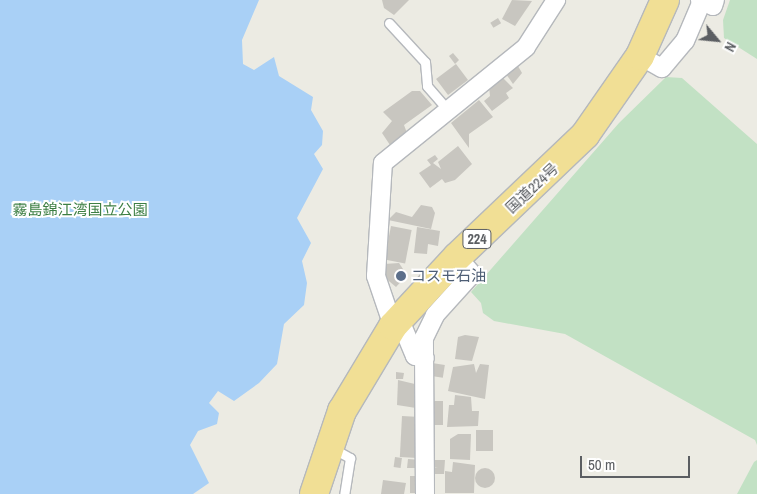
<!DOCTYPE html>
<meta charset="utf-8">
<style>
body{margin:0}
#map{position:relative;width:757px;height:494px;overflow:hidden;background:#ecebe3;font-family:"Archivo Narrow","Noto Sans JP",sans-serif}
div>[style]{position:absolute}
.green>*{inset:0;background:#c2e1c4}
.water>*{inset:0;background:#a9d0f6}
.building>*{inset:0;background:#c8c6c0;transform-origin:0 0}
.round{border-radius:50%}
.roads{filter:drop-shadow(1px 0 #b5b8bc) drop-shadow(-1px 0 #b5b8bc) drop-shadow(0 1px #b5b8bc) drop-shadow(0 -1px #b5b8bc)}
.lane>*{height:9px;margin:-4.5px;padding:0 4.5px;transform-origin:4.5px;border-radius:4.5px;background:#fff}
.street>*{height:18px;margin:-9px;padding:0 9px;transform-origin:9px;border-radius:9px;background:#fff}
.highway>*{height:28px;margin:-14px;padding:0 14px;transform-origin:14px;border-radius:14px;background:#f1df95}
.dots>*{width:14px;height:14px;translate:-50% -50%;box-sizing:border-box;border:2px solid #fff;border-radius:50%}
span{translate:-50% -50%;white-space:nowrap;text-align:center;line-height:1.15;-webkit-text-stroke:4px #fff;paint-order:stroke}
.shield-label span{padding:1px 4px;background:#fff;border:1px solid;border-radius:4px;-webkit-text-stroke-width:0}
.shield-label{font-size:14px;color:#5b5e62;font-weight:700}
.street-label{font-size:15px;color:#5b5e62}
.park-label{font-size:15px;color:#3d7f44}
.service-label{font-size:15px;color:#4e5e75}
.left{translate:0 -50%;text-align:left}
.north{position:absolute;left:692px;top:15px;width:50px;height:50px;-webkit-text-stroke:4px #fff;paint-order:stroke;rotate:118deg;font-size:14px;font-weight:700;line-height:20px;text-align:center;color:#5b5e62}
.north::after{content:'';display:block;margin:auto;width:18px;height:22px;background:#5b5e62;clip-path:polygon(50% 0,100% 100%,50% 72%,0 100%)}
.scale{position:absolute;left:580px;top:456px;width:110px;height:22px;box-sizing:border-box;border:2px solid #5b5e62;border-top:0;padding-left:6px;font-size:15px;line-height:18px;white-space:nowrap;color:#5b5e62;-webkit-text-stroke:4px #fff;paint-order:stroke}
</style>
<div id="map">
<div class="green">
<i style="clip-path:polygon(730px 0,757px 0,757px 59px,724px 38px,723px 20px)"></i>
<i style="clip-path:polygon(666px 77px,682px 78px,757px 144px,757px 445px,755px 440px,565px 334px,494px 321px,483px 313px,481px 303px,471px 292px,619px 123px)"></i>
<i style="clip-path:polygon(757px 460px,757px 494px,737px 494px,754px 462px)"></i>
</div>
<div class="water">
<i style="clip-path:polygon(0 0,259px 0,242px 40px,243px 64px,254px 70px,274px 57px,279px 76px,313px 97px,311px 110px,323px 131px,322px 145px,314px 154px,323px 169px,297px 218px,311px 243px,302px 261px,307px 283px,304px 305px,284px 324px,277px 364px,259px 383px,234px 401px,218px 391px,209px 403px,219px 413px,217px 424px,198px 431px,190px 445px,209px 483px,193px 494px,0 494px)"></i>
</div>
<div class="building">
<i style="clip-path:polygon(382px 0,409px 0,394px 15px,384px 8px)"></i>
<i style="clip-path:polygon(512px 0,532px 1px,515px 26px,502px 19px)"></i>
<i style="left:498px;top:18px;width:6px;height:9px;rotate:59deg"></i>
<i style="clip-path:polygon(453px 53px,459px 60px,455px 64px,449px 56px)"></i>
<i style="left:456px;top:64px;width:20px;height:25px;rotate:53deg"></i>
<i style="clip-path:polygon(518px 66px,522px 73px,513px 84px,506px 74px)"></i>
<i style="clip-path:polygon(502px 77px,513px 88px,506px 93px,509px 98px,492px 111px,484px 101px,490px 96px,489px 87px)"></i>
<i style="clip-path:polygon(412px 91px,420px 91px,432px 105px,404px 125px,407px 133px,390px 145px,382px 133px,392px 121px,383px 112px)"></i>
<i style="clip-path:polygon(479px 100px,493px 117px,469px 134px,469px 148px,451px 123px)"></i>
<i style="clip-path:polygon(458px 146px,472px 164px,455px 180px,445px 183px,442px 179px,430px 188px,419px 173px,431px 165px,427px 160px,435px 155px,438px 159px,433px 163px,441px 169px,438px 162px)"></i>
<i style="clip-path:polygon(421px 205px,432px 207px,435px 213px,431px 229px,388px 220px,396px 212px,412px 217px)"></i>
<i style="left:391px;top:226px;width:21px;height:34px;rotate:11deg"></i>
<i style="clip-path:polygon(417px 227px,440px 231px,438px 246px,428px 244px,427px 254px,414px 253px)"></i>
<i style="clip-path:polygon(399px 263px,407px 275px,396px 287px,383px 276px,384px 264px)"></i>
<i style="clip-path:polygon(465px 335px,479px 337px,472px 361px,455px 359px,458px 337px)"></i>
<i style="left:432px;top:363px;width:13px;height:13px;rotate:9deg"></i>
<i style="clip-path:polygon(474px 364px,476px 373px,480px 364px,489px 365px,485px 399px,448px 391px,453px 367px)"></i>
<i style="clip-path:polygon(396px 372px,404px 373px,403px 379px,396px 379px)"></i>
<i style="clip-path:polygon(398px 380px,419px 385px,416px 408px,397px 405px)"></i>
<i style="clip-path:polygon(455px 395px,471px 397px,472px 411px,479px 411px,478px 426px,447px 427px,449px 405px,454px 405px)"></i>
<i style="left:430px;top:401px;width:13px;height:24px"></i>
<i style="left:402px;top:416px;width:18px;height:41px;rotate:3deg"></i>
<i style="left:476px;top:430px;width:17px;height:21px"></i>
<i style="clip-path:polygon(458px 434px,471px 434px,470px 460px,450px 459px,450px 439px)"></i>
<i style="left:395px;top:457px;width:7px;height:10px;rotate:8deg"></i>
<i style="clip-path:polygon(408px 459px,421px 460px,421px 468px,407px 468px)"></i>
<i style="clip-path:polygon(432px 460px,445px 460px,444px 474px,431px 474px,431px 468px,438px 468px,431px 467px)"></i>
<i style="clip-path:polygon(453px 462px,475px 465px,474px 493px,445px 493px,445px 471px,452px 472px)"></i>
<i class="round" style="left:475px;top:468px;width:20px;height:20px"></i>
<i style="left:410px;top:476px;width:13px;height:17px"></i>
<i style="clip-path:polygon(383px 480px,406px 483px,404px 494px,381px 494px)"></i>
</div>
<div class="roads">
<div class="lane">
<i style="left:389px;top:23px;width:53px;rotate:47.3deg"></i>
<i style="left:425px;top:62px;width:24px;rotate:85deg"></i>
<i style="left:427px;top:86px;width:32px;rotate:49deg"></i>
<i style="left:332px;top:448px;width:21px;rotate:29deg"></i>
<i style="left:350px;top:458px;width:36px;rotate:99deg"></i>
</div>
<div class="street">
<i style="left:700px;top:0;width:14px;rotate:25deg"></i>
<i style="left:713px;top:6px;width:6px;rotate:-72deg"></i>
<i style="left:640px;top:56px;width:25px;rotate:29deg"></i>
<i style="left:662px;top:68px;width:35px;rotate:-50deg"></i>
<i style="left:685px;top:41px;width:43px;rotate:-67deg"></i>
<i style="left:399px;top:318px;width:41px;rotate:67.2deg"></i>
<i style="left:415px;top:356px;width:10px;rotate:11deg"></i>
<i style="left:393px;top:326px;width:53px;rotate:-108.8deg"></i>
<i style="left:376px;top:276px;width:113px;rotate:-86.5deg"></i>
<i style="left:383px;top:163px;width:184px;rotate:-39deg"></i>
<i style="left:526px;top:47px;width:56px;rotate:-57.4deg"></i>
<i style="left:425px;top:494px;width:156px;rotate:-90.4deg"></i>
<i style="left:424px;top:338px;width:25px;rotate:-64deg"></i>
<i style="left:435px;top:315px;width:55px;rotate:-47.9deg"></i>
<i style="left:472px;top:274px;width:23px;rotate:-131deg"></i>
</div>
<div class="highway">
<i style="left:314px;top:494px;width:88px;rotate:-71.4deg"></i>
<i style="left:342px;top:411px;width:99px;rotate:-59deg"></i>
<i style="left:393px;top:326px;width:94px;rotate:-47.2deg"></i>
<i style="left:457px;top:257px;width:177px;rotate:-43.6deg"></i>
<i style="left:585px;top:135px;width:96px;rotate:-55.2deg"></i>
<i style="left:640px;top:56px;width:61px;rotate:-65.9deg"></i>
</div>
</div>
<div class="dots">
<i style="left:401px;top:276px;background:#5c6f8a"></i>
</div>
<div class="shield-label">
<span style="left:477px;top:239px">224</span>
</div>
<div class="street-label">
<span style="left:532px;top:188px;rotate:-43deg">国道224号</span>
</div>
<div class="park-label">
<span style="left:80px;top:210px">霧島錦江湾国立公園</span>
</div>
<div class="service-label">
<span class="left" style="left:411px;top:276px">コスモ石油</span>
</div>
<div class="north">N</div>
<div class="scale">50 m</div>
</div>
